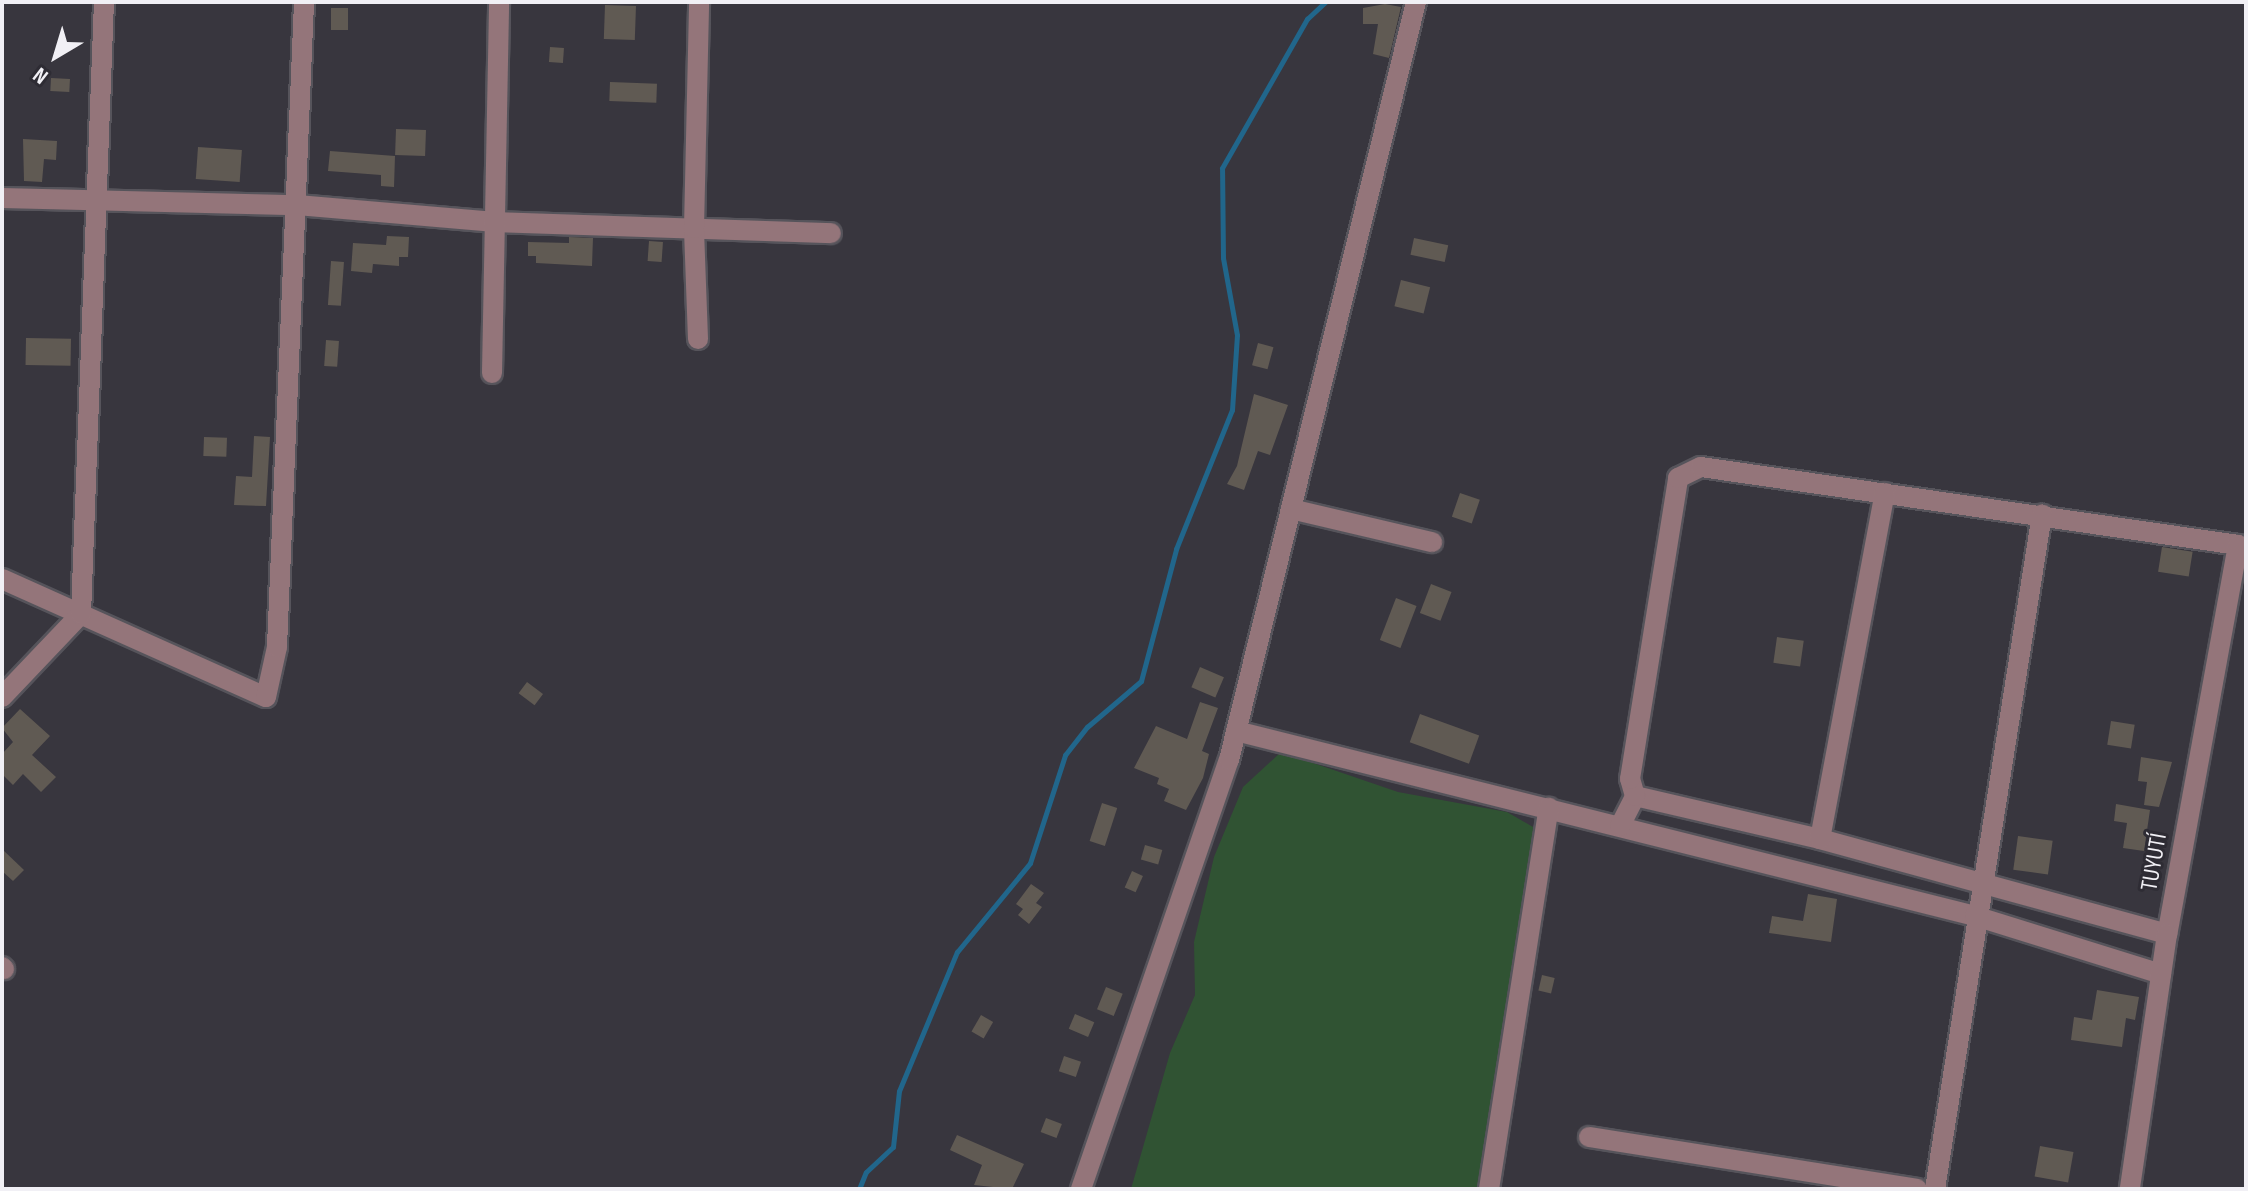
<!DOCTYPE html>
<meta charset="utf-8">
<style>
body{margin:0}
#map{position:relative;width:2248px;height:1191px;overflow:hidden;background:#38363e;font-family:"Sofia Sans Condensed",sans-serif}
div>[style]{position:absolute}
.green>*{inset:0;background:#305333}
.stream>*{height:5px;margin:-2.5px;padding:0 2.5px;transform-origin:2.5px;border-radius:2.5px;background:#21668b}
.building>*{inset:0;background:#605a53;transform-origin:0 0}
.roads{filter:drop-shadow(2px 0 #56545b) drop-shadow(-2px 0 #56545b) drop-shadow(0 2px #56545b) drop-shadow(0 -2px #56545b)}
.minor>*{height:20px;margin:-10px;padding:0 10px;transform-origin:10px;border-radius:10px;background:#94757a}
span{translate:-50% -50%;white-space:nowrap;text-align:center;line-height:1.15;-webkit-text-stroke:6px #2e2c34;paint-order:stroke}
.street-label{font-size:24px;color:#f1f0f5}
.frame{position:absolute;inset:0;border:4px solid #f1f0f5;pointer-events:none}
.north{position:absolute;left:16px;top:16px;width:80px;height:80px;-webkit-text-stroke:6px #2e2c34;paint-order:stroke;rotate:218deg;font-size:22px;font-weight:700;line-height:32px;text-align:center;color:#f1f0f5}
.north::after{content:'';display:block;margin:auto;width:28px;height:36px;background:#f1f0f5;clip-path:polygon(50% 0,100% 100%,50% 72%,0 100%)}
</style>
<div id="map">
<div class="green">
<i style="clip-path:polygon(1281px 752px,1398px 792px,1507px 812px,1540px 831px,1522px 1059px,1496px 1189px,1131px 1189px,1170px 1053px,1195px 995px,1194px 942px,1214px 857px,1243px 787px)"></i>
</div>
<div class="stream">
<i style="left:859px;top:1189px;width:18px;rotate:-68deg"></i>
<i style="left:866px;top:1172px;width:37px;rotate:-43deg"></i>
<i style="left:893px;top:1147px;width:56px;rotate:-83.9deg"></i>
<i style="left:899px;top:1091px;width:151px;rotate:-67.4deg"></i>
<i style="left:957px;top:952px;width:115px;rotate:-50.6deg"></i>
<i style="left:1030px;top:863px;width:114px;rotate:-72deg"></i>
<i style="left:1065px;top:755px;width:36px;rotate:-52deg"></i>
<i style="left:1087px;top:727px;width:71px;rotate:-40.4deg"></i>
<i style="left:1141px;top:681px;width:137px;rotate:-75.1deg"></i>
<i style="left:1176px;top:549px;width:150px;rotate:-68.1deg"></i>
<i style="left:1232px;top:410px;width:75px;rotate:-86.2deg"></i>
<i style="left:1237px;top:335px;width:78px;rotate:-100.3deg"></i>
<i style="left:1223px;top:258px;width:90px;rotate:-90.6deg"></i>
<i style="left:1222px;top:168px;width:172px;rotate:-60.3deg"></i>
<i style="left:1307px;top:19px;width:25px;rotate:-43deg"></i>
</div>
<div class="building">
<i style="clip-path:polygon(1385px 4px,1401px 7px,1389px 58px,1373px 54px,1378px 24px,1363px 24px,1363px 8px)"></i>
<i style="left:605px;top:5px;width:31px;height:34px;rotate:2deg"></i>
<i style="left:331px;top:8px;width:17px;height:22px"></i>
<i style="left:550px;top:47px;width:14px;height:15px;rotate:4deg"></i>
<i style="left:51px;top:78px;width:19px;height:13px;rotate:3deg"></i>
<i style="left:610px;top:82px;width:47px;height:19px;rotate:2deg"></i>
<i style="left:396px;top:129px;width:30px;height:26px;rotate:2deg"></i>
<i style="clip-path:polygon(23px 139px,57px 141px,56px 160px,44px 159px,42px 182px,24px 181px)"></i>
<i style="left:198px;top:147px;width:44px;height:32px;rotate:4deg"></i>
<i style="clip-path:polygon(330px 151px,395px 156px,394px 187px,381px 186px,381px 175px,328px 171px)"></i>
<i style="clip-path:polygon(387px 236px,409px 237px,408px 257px,399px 257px,399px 266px,373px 264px,372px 273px,351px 271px,353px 243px,386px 245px)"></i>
<i style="clip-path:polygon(569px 237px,593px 238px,592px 266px,536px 263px,536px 256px,528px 256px,528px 242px,569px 243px)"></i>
<i style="left:1414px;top:238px;width:35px;height:17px;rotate:12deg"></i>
<i style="left:649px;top:241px;width:14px;height:20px;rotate:4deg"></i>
<i style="left:331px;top:261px;width:13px;height:44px;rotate:4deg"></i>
<i style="left:1401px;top:280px;width:30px;height:27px;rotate:14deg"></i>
<i style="left:26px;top:338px;width:45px;height:27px;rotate:1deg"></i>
<i style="left:326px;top:340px;width:13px;height:26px;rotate:4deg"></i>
<i style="left:1258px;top:343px;width:16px;height:23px;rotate:15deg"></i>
<i style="clip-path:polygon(1254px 394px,1288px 405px,1270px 455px,1258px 451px,1244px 490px,1227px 484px,1237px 466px)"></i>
<i style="clip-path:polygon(254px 436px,270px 437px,266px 506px,234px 505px,236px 476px,252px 477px)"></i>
<i style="left:204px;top:437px;width:23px;height:19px;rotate:2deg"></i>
<i style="left:1460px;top:493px;width:21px;height:25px;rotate:19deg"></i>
<i style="left:2162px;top:547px;width:31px;height:25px;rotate:9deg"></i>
<i style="left:1431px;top:584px;width:22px;height:31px;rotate:21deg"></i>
<i style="left:1396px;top:598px;width:22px;height:45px;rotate:21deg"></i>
<i style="left:1777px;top:637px;width:27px;height:26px;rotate:8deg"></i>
<i style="left:1200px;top:667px;width:26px;height:22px;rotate:23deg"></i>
<i style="left:527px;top:682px;width:20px;height:14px;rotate:37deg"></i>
<i style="clip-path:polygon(1200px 702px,1218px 708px,1202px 751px,1209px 754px,1203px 778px,1186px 810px,1164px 801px,1169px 789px,1157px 784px,1159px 778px,1134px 768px,1156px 726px,1187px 739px)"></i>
<i style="clip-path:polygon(20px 709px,50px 736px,32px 755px,56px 777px,41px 792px,23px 774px,13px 785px,2px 774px,2px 754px,13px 742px,2px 728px)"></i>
<i style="left:1420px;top:714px;width:63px;height:30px;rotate:20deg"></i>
<i style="left:2111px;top:721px;width:24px;height:24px;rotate:9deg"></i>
<i style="clip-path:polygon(2141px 757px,2172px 762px,2159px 807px,2144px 805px,2147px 782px,2138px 781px)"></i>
<i style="left:1102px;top:803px;width:16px;height:40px;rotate:18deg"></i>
<i style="clip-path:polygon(2116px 804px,2150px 810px,2144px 851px,2123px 848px,2127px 823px,2114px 821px)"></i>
<i style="left:2018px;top:836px;width:35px;height:34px;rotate:8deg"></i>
<i style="left:1145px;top:845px;width:18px;height:15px;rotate:16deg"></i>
<i style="clip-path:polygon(2px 849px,24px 870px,13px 881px,2px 871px)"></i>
<i style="left:1132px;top:871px;width:12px;height:18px;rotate:24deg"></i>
<i style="clip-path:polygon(1031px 884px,1044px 893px,1036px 903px,1042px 907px,1029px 924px,1018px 915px,1023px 909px,1016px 904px)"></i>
<i style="clip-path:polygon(1808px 894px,1837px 899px,1831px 942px,1769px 933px,1772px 916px,1803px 921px)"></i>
<i style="left:1542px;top:975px;width:13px;height:16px;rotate:13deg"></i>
<i style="left:1106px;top:987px;width:18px;height:24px;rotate:22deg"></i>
<i style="clip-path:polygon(2097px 990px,2139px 997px,2135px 1020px,2126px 1018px,2122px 1047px,2071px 1040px,2074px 1017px,2092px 1020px)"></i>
<i style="left:1075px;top:1014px;width:21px;height:16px;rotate:23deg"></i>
<i style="left:981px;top:1015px;width:14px;height:19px;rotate:30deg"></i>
<i style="left:1064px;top:1056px;width:18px;height:16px;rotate:19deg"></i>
<i style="left:1046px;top:1118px;width:17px;height:15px;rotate:21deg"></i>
<i style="clip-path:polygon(957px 1135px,1024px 1164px,1012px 1189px,974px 1185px,982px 1165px,950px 1150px)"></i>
<i style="left:2040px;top:1146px;width:34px;height:31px;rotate:10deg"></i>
</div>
<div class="roads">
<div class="minor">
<i style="left:2px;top:198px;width:295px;rotate:1.4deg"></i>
<i style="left:297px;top:205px;width:199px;rotate:4.9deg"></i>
<i style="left:495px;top:222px;width:336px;rotate:1.9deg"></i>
<i style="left:698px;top:339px;width:111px;rotate:-92.1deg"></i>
<i style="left:694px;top:228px;width:226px;rotate:-88.7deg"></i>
<i style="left:492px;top:373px;width:371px;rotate:-88.9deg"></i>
<i style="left:1291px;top:509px;width:145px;rotate:13.2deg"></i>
<i style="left:2px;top:579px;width:289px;rotate:24.1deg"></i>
<i style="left:266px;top:697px;width:51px;rotate:-77.6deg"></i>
<i style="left:277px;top:647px;width:646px;rotate:-87.6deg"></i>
<i style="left:2px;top:697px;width:115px;rotate:-46.4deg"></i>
<i style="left:81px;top:614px;width:612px;rotate:-87.85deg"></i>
<i style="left:1236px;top:731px;width:762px;rotate:14.05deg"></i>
<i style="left:1975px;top:916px;width:195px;rotate:17.3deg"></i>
<i style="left:1635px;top:796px;width:190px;rotate:13.1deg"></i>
<i style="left:1820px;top:839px;width:360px;rotate:15.3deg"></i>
<i style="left:1620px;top:826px;width:34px;rotate:-63deg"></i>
<i style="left:1635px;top:796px;width:18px;rotate:-106deg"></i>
<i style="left:1630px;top:779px;width:305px;rotate:-80.9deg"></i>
<i style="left:1678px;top:478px;width:25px;rotate:-26deg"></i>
<i style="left:1701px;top:467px;width:543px;rotate:8.26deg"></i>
<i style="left:2238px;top:545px;width:395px;rotate:100.3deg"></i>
<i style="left:2167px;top:934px;width:258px;rotate:98.3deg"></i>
<i style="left:1820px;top:839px;width:352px;rotate:-79.4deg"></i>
<i style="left:2px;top:967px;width:3px;rotate:45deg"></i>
<i style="left:1589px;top:1137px;width:332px;rotate:9deg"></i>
<i style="left:1081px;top:1189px;width:454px;rotate:-71deg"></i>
<i style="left:1229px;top:760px;width:781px;rotate:-76.14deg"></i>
<i style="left:1489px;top:1189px;width:386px;rotate:-81.1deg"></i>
<i style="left:1935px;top:1189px;width:683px;rotate:-80.99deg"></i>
</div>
</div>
<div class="street-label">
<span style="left:2154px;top:862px;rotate:-80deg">TUYUTÍ</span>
</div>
<div class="frame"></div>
<div class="north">N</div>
</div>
